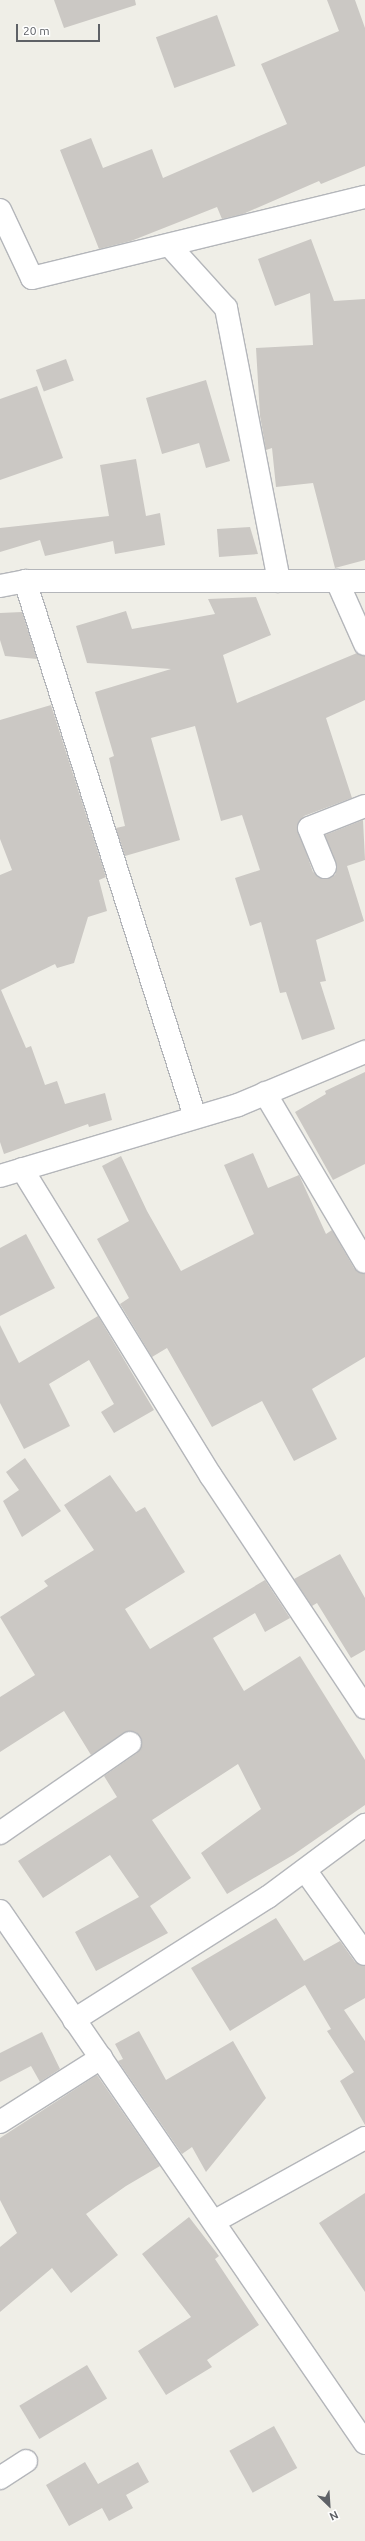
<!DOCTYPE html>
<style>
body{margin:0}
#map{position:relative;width:365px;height:2541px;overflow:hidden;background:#efeee7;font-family:Ubuntu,sans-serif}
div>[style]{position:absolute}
.building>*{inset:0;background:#cbc8c4;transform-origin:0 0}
.roads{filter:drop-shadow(1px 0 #b4b6ba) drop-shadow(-1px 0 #b4b6ba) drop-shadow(0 1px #b4b6ba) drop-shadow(0 -1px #b4b6ba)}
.minor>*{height:22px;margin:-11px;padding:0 11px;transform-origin:11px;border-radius:11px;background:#fff}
span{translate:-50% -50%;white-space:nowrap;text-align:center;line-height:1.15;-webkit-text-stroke:4px #fff;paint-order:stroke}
.north{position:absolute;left:309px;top:2485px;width:40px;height:40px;-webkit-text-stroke:3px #fff;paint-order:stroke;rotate:155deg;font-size:11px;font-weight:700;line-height:16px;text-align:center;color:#5e6166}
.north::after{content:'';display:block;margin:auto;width:14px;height:18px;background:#5e6166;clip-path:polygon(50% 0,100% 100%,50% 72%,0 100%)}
.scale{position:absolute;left:16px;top:24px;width:84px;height:18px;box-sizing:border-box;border:2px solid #5e6166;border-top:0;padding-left:5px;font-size:12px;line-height:14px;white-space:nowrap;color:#5e6166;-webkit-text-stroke:3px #fff;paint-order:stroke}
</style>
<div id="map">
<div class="building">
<i style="clip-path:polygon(54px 0,135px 0,136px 5px,64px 28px)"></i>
<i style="clip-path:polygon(327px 0,355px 0,365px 28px,365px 166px,321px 184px,319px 181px,243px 214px,222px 219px,217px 207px,131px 241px,99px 249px,60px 150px,91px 138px,103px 168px,152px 149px,163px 178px,287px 124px,261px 64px,339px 31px)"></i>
<i style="left:217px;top:15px;width:54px;height:65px;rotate:70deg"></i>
<i style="clip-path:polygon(311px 239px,334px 301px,365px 299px,365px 560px,335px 568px,313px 483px,276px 487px,272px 448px,266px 450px,260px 416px,256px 348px,313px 345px,310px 293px,275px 306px,258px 259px)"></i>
<i style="left:66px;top:359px;width:23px;height:32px;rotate:70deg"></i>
<i style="clip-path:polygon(206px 380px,230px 461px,206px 468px,199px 443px,162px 454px,146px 398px)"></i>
<i style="clip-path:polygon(37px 386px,63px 458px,0 480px,0 399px)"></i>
<i style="clip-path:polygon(136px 459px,146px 516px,160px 513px,165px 545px,115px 554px,113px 541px,45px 556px,40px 540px,0 552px,0 528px,109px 516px,100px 465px)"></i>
<i style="clip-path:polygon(250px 527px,258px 554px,219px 557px,217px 529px)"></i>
<i style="clip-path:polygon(256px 597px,271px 635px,223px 655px,237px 703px,357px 653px,365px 656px,365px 700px,326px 718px,352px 798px,304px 816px,297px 827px,313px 872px,324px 879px,335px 875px,337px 868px,325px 835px,363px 820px,365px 860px,347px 866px,364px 921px,316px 940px,326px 981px,320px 982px,335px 1029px,302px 1040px,286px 992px,280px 993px,261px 922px,250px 926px,235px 878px,260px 870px,242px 815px,221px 821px,195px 726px,151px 738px,180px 840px,125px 856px,116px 828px,125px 826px,109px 758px,114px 756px,95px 692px,171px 669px,87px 663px,76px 626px,126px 611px,132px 629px,215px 614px,208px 599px)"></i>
<i style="clip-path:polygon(22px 612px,37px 659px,5px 656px,0 640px,0 613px)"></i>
<i style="clip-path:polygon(51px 705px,106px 877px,99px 880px,107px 911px,88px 917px,74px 963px,57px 968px,55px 964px,1px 990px,26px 1048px,31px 1046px,45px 1085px,57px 1081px,65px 1104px,105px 1093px,112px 1120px,89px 1127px,88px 1124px,4px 1154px,0 1142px,0 875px,12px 870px,0 839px,0 720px)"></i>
<i style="clip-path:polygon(365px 1072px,365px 1164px,333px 1180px,295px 1112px,326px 1094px,325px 1091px)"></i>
<i style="clip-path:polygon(253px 1153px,268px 1188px,299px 1175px,326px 1234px,332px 1230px,354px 1268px,365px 1274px,365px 1357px,312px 1389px,337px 1439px,294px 1461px,262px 1401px,212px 1427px,167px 1348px,152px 1357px,120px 1304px,129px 1298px,97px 1239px,129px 1221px,102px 1166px,121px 1156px,147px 1211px,181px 1271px,254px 1234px,224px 1165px)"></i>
<i style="clip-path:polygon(26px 1234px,55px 1288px,0 1316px,0 1248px)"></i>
<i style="clip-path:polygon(98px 1316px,154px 1410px,114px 1433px,101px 1412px,114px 1404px,89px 1360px,49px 1384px,70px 1426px,24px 1449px,0 1403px,0 1325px,19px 1363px)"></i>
<i style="clip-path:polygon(25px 1458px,61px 1511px,22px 1537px,3px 1501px,19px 1490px,6px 1472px)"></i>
<i style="clip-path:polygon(110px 1475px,136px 1512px,145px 1507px,185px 1572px,125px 1609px,150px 1649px,265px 1580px,290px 1618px,265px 1632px,255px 1613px,213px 1638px,244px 1691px,300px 1656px,365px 1760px,365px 1805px,293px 1855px,227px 1894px,201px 1853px,261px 1809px,238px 1764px,152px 1820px,191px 1878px,150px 1906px,168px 1933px,96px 1971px,75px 1932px,139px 1897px,110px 1855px,43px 1898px,18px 1861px,117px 1797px,104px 1776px,137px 1753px,142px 1742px,136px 1732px,129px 1731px,91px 1755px,64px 1711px,0 1752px,0 1697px,35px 1675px,0 1617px,48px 1586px,44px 1581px,94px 1550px,64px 1505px)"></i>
<i style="clip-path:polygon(340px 1554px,365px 1598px,365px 1650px,351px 1658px,317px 1603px,312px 1606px,294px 1579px)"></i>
<i style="clip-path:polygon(276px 1918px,304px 1961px,340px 1941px,355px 1962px,365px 1966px,365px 1998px,344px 2010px,365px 2041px,365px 2125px,340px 2081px,354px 2072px,327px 2031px,331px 2029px,305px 1985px,230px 2031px,191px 1968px)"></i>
<i style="clip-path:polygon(139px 2031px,166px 2080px,233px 2041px,266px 2098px,206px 2172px,192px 2147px,182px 2154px,118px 2061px,123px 2059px,115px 2044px)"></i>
<i style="clip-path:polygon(42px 2032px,60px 2069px,40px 2082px,31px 2066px,0 2082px,0 2053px)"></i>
<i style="clip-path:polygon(97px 2075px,160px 2166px,126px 2186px,86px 2214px,118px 2255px,71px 2293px,52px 2268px,0 2312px,0 2247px,17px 2233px,0 2200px,0 2138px)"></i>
<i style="clip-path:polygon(365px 2193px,365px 2292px,319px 2223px)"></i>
<i style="clip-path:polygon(189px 2217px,219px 2256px,215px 2259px,259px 2325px,207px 2360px,212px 2367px,166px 2395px,138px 2351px,191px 2317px,142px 2254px)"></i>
<i style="left:87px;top:2365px;width:39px;height:79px;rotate:59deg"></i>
<i style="left:274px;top:2426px;width:48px;height:51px;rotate:61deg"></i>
<i style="clip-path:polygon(85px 2462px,98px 2484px,138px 2462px,149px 2482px,126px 2495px,133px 2508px,109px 2521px,102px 2508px,69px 2526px,46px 2485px)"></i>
</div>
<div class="roads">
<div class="minor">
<i style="left:0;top:210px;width:75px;rotate:64.8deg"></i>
<i style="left:32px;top:278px;width:343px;rotate:-13.7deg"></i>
<i style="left:169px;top:245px;width:85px;rotate:47.9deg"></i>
<i style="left:226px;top:308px;width:278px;rotate:79deg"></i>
<i style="left:25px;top:581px;width:562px;rotate:72.4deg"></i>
<i style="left:337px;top:581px;width:69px;rotate:66deg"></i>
<i style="left:0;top:586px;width:25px;rotate:-11deg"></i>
<i style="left:25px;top:581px;width:340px"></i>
<i style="left:325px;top:867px;width:42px;rotate:-112.3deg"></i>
<i style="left:309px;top:828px;width:60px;rotate:-21.4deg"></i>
<i style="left:265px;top:1093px;width:196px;rotate:59.4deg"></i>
<i style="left:22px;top:1169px;width:361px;rotate:58.4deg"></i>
<i style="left:211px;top:1476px;width:278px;rotate:56.4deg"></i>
<i style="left:0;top:1176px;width:248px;rotate:-16.6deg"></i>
<i style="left:238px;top:1105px;width:138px;rotate:-22.7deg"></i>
<i style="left:0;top:1833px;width:158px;rotate:-34.7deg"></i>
<i style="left:305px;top:1870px;width:103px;rotate:54.5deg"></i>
<i style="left:0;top:1911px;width:645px;rotate:55.55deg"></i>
<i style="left:74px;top:2020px;width:230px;rotate:-32.4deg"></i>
<i style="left:268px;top:1897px;width:121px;rotate:-36.6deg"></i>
<i style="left:0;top:2122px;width:120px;rotate:-32.4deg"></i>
<i style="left:215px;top:2221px;width:171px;rotate:-29deg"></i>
<i style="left:0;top:2478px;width:31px;rotate:-33deg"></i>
</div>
</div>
<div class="north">N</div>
<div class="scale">20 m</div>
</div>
